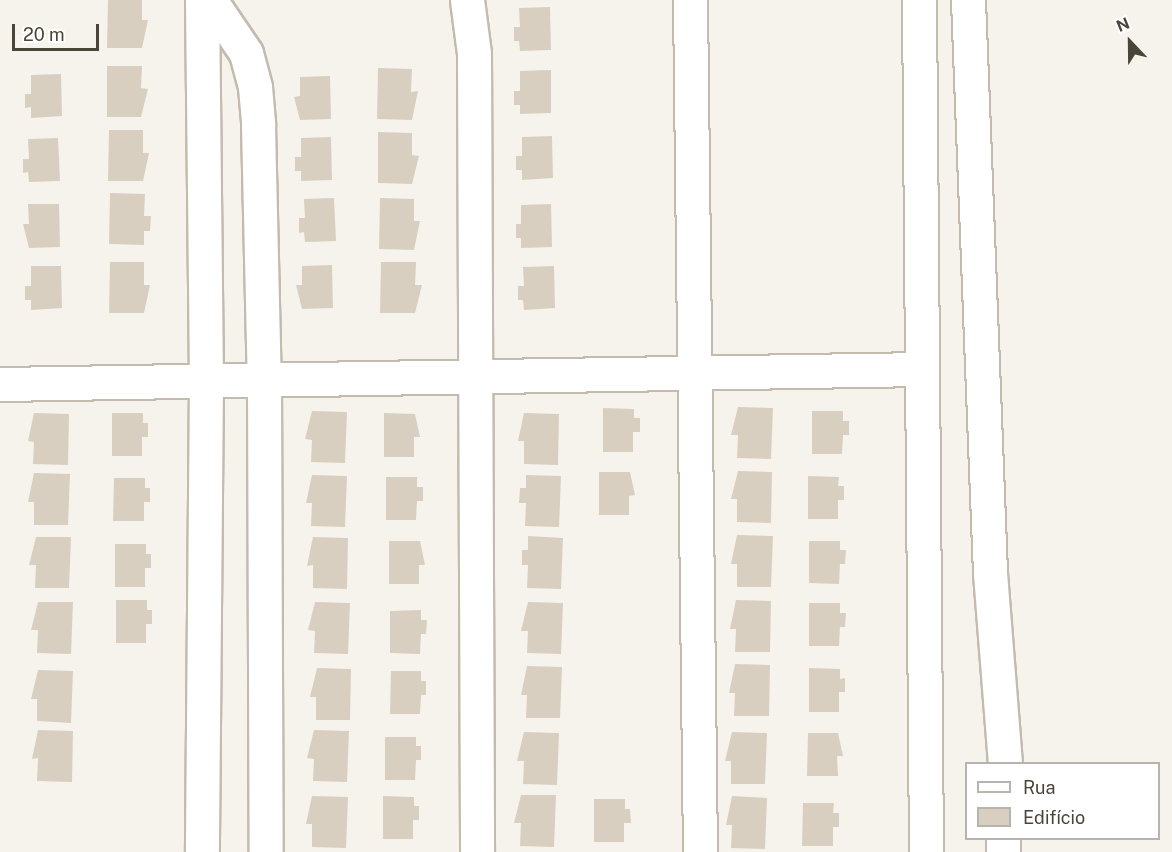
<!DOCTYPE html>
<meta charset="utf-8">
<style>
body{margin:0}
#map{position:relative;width:1172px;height:852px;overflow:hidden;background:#f6f3ec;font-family:"Public Sans",sans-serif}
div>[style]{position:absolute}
.building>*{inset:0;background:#d8cfc1}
.roads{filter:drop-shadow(2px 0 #c2bbae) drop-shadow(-2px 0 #c2bbae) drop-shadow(0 2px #c2bbae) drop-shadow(0 -2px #c2bbae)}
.minor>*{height:33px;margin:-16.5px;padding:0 16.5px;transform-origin:16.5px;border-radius:16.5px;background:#fff}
span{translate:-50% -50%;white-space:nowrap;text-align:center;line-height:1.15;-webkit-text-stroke:4.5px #fff;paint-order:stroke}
.legend{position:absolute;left:965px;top:762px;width:195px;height:78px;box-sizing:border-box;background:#fff;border:2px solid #b7b4b0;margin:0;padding:8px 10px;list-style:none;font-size:18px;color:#4b4439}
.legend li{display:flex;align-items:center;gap:12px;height:30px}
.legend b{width:30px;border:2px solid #b7b4b0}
.north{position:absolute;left:1100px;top:12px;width:60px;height:60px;-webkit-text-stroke:4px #fff;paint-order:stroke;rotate:338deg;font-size:16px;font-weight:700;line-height:24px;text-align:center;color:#4b4439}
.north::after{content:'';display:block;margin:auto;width:21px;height:27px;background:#4b4439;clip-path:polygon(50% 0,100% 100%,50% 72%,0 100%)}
.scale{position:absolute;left:12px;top:24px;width:87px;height:27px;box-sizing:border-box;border:3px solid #4b4439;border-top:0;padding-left:8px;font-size:18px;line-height:21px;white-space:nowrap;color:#4b4439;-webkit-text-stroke:4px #fff;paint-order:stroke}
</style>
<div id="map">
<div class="building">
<i style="clip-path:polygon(108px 0,142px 0,142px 20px,148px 20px,142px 48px,107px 48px)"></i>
<i style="clip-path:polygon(550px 7px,551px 50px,520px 51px,519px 41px,514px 41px,514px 27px,520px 27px,519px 8px)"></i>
<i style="clip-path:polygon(107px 66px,142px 66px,141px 88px,148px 89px,141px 117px,107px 117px)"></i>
<i style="clip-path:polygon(378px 68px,412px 69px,411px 92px,418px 91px,412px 120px,377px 119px)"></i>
<i style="clip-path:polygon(551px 70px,551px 113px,520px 114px,520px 105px,514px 105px,514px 91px,520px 91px,520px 71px)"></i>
<i style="clip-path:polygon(61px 74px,62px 116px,31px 118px,31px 107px,25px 108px,25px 94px,31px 94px,31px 75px)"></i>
<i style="clip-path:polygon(330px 76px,331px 119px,300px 120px,294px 97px,300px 96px,300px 77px)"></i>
<i style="clip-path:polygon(109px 130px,143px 130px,143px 153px,149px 153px,143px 181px,108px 181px)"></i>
<i style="clip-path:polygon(378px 132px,412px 133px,412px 155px,419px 156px,412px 184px,378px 183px)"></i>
<i style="clip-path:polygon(552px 136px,553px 178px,522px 180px,522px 170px,516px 170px,516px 156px,522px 156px,522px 137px)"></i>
<i style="clip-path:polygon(331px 137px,332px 180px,301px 181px,301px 171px,295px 171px,295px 157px,301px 157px,301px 138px)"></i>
<i style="clip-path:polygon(58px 138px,60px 181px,29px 182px,28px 172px,23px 173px,23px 159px,29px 159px,28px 139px)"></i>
<i style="clip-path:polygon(110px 193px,145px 194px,144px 216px,151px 216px,150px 231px,144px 231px,144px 245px,109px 244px)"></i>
<i style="clip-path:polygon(334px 198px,336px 241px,305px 242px,304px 232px,299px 233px,299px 218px,305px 218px,304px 199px)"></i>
<i style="clip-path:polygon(380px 198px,414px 199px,414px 221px,420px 221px,414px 250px,379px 249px)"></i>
<i style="clip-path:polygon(28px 204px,59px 204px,60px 247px,29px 248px,23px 224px,29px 224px)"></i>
<i style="clip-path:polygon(551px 204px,552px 247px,521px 248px,521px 238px,516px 238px,516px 224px,521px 224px,521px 205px)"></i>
<i style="clip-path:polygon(110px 262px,144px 262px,144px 285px,150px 285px,144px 313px,109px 313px)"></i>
<i style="clip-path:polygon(381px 262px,416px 262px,415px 285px,422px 285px,415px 313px,380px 313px)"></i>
<i style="clip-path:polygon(332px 265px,333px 308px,302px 309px,296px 285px,302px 285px,302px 266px)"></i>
<i style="clip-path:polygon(31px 266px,61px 266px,62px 308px,31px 310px,31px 300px,25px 300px,25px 286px,31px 286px)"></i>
<i style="clip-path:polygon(554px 266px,555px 308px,524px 310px,523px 300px,518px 300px,518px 286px,524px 286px,523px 267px)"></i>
<i style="clip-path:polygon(738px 407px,773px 408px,771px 459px,737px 458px,738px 435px,731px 435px)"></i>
<i style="clip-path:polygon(603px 408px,634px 409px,634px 418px,640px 418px,640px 432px,633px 432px,633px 452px,603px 452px)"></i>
<i style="clip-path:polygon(312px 411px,347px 412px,345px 463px,311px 462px,312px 440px,305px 439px)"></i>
<i style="clip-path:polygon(812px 411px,843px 411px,843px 421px,849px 421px,849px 435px,843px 435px,842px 454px,812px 454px)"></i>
<i style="clip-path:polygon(34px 413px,69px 414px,68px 465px,33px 464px,34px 442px,28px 441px)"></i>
<i style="clip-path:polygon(112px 413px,143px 413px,143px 423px,148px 423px,148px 437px,142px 437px,142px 456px,112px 456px)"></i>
<i style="clip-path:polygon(384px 413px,415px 414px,420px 437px,414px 437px,414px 457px,384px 457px)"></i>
<i style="clip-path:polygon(524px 413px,559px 414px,558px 465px,524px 464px,524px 441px,518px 441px)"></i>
<i style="clip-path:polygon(738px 471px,772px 472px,771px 523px,737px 522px,737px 499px,731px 499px)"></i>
<i style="clip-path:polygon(599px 472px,630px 472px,635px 495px,629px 496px,629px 515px,599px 515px)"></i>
<i style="clip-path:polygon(34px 473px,70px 474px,68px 525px,34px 525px,34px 502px,28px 502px)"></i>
<i style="clip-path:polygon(312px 475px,347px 476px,345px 527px,311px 526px,312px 503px,306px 503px)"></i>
<i style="clip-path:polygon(526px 475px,561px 476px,559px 527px,525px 526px,526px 503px,519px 503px,520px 488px,526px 488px)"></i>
<i style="clip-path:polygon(808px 476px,839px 477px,838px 486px,844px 486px,844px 500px,838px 500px,838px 519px,808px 519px)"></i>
<i style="clip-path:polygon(386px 477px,417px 477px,417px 487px,423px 487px,423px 501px,417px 501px,416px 520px,386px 520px)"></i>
<i style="clip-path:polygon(114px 478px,145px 478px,145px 488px,150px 488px,150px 502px,144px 502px,144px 521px,113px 521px)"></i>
<i style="clip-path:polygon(737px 535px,773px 536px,771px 587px,737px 587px,737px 564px,731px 564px)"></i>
<i style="clip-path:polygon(528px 536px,563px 538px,561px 589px,527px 588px,528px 565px,522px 565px,522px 550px,528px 550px)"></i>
<i style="clip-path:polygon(36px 537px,71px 537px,69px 588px,35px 588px,36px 565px,29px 565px)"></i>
<i style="clip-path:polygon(313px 537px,348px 538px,347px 589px,313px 588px,313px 565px,307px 566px)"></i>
<i style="clip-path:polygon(389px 541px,420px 541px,425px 565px,419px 565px,419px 584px,389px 584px)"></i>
<i style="clip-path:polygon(809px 541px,840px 541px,840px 550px,846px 550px,845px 564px,840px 564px,839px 584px,809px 583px)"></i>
<i style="clip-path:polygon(115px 544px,146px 544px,146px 554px,151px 554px,151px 568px,145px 568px,145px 587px,115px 587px)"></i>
<i style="clip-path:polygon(116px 600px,147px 600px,147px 610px,152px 610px,152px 624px,146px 624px,146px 643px,116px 643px)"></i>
<i style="clip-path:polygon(736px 600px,771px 601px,770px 652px,735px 652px,736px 629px,730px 629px)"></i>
<i style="clip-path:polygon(38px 602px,73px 602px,71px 654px,37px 653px,38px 630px,31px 630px)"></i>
<i style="clip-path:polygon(315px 602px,350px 603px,348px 654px,314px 653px,315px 631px,308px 630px)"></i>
<i style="clip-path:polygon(528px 602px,563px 603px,561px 654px,527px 653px,528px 631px,521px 631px)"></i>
<i style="clip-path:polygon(809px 603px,840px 603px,840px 613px,846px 613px,845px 627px,840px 627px,839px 646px,809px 646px)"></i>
<i style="clip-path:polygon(421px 610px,421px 620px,427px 620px,426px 634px,421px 634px,420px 654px,390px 653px,390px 611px)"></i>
<i style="clip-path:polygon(735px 664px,770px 665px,769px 716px,734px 716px,735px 693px,729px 693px)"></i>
<i style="clip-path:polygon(527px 666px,562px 667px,560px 718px,526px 718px,527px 695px,521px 695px)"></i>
<i style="clip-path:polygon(317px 668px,351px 669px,350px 720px,316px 720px,316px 697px,310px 697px)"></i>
<i style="clip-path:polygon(809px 668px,840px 669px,840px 679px,845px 678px,845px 692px,839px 692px,839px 712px,809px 712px)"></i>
<i style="clip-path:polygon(38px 670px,73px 671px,71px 723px,37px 721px,37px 699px,31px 699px)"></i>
<i style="clip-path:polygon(391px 671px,421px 671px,421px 681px,426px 681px,426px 695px,421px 695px,420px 714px,390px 714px)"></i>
<i style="clip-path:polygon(38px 730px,73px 731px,72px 782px,37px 781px,38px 758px,32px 759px)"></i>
<i style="clip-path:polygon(314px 730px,349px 731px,347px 782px,313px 781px,314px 759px,307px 758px)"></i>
<i style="clip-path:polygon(524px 732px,559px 733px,557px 785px,523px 784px,524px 761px,517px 761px)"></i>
<i style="clip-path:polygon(732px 732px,767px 733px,765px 784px,731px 784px,731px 761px,725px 761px)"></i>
<i style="clip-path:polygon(808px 733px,838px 733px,843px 756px,837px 756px,838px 776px,807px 776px)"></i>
<i style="clip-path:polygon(385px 737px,416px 737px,416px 746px,421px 746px,421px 760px,416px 760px,415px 780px,385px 780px)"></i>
<i style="clip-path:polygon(521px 795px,556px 795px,554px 847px,520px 846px,521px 823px,514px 823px)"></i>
<i style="clip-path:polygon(312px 796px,348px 797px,346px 848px,312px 847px,312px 824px,306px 824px)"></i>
<i style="clip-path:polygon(383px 796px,414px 797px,414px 806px,419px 806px,419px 820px,413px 820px,413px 839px,383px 839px)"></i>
<i style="clip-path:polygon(732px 796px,767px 798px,765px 849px,731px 848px,732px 825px,726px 825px)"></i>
<i style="clip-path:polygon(594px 799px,625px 799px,625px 809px,630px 809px,631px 823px,624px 823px,624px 842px,594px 842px)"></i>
<i style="clip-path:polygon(803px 803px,834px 803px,833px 813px,839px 813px,839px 827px,833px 827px,833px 846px,802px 846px)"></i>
</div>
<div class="roads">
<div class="minor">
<i style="left:202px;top:0;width:381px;rotate:89.4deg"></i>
<i style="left:206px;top:381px;width:471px;rotate:90.5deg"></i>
<i style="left:210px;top:0;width:64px;rotate:55.8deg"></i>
<i style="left:246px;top:53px;width:35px;rotate:75deg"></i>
<i style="left:255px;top:87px;width:38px;rotate:85deg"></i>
<i style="left:258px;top:125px;width:256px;rotate:88.7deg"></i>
<i style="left:264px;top:381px;width:471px;rotate:89.8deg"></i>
<i style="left:467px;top:0;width:53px;rotate:82.5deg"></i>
<i style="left:474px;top:53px;width:799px;rotate:89.78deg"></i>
<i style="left:690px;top:0;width:852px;rotate:89.33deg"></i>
<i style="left:919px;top:0;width:852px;rotate:89.53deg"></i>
<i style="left:968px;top:0;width:573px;rotate:87.8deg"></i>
<i style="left:990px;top:573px;width:192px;rotate:85.5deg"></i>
<i style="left:0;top:384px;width:922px;rotate:-0.93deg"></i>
<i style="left:1003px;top:852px;width:14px;rotate:-90deg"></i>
</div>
</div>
<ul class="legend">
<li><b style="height:8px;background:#fff"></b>Rua</li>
<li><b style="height:16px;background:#d8cfc1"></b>Edifício</li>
</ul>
<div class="north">N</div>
<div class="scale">20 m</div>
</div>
